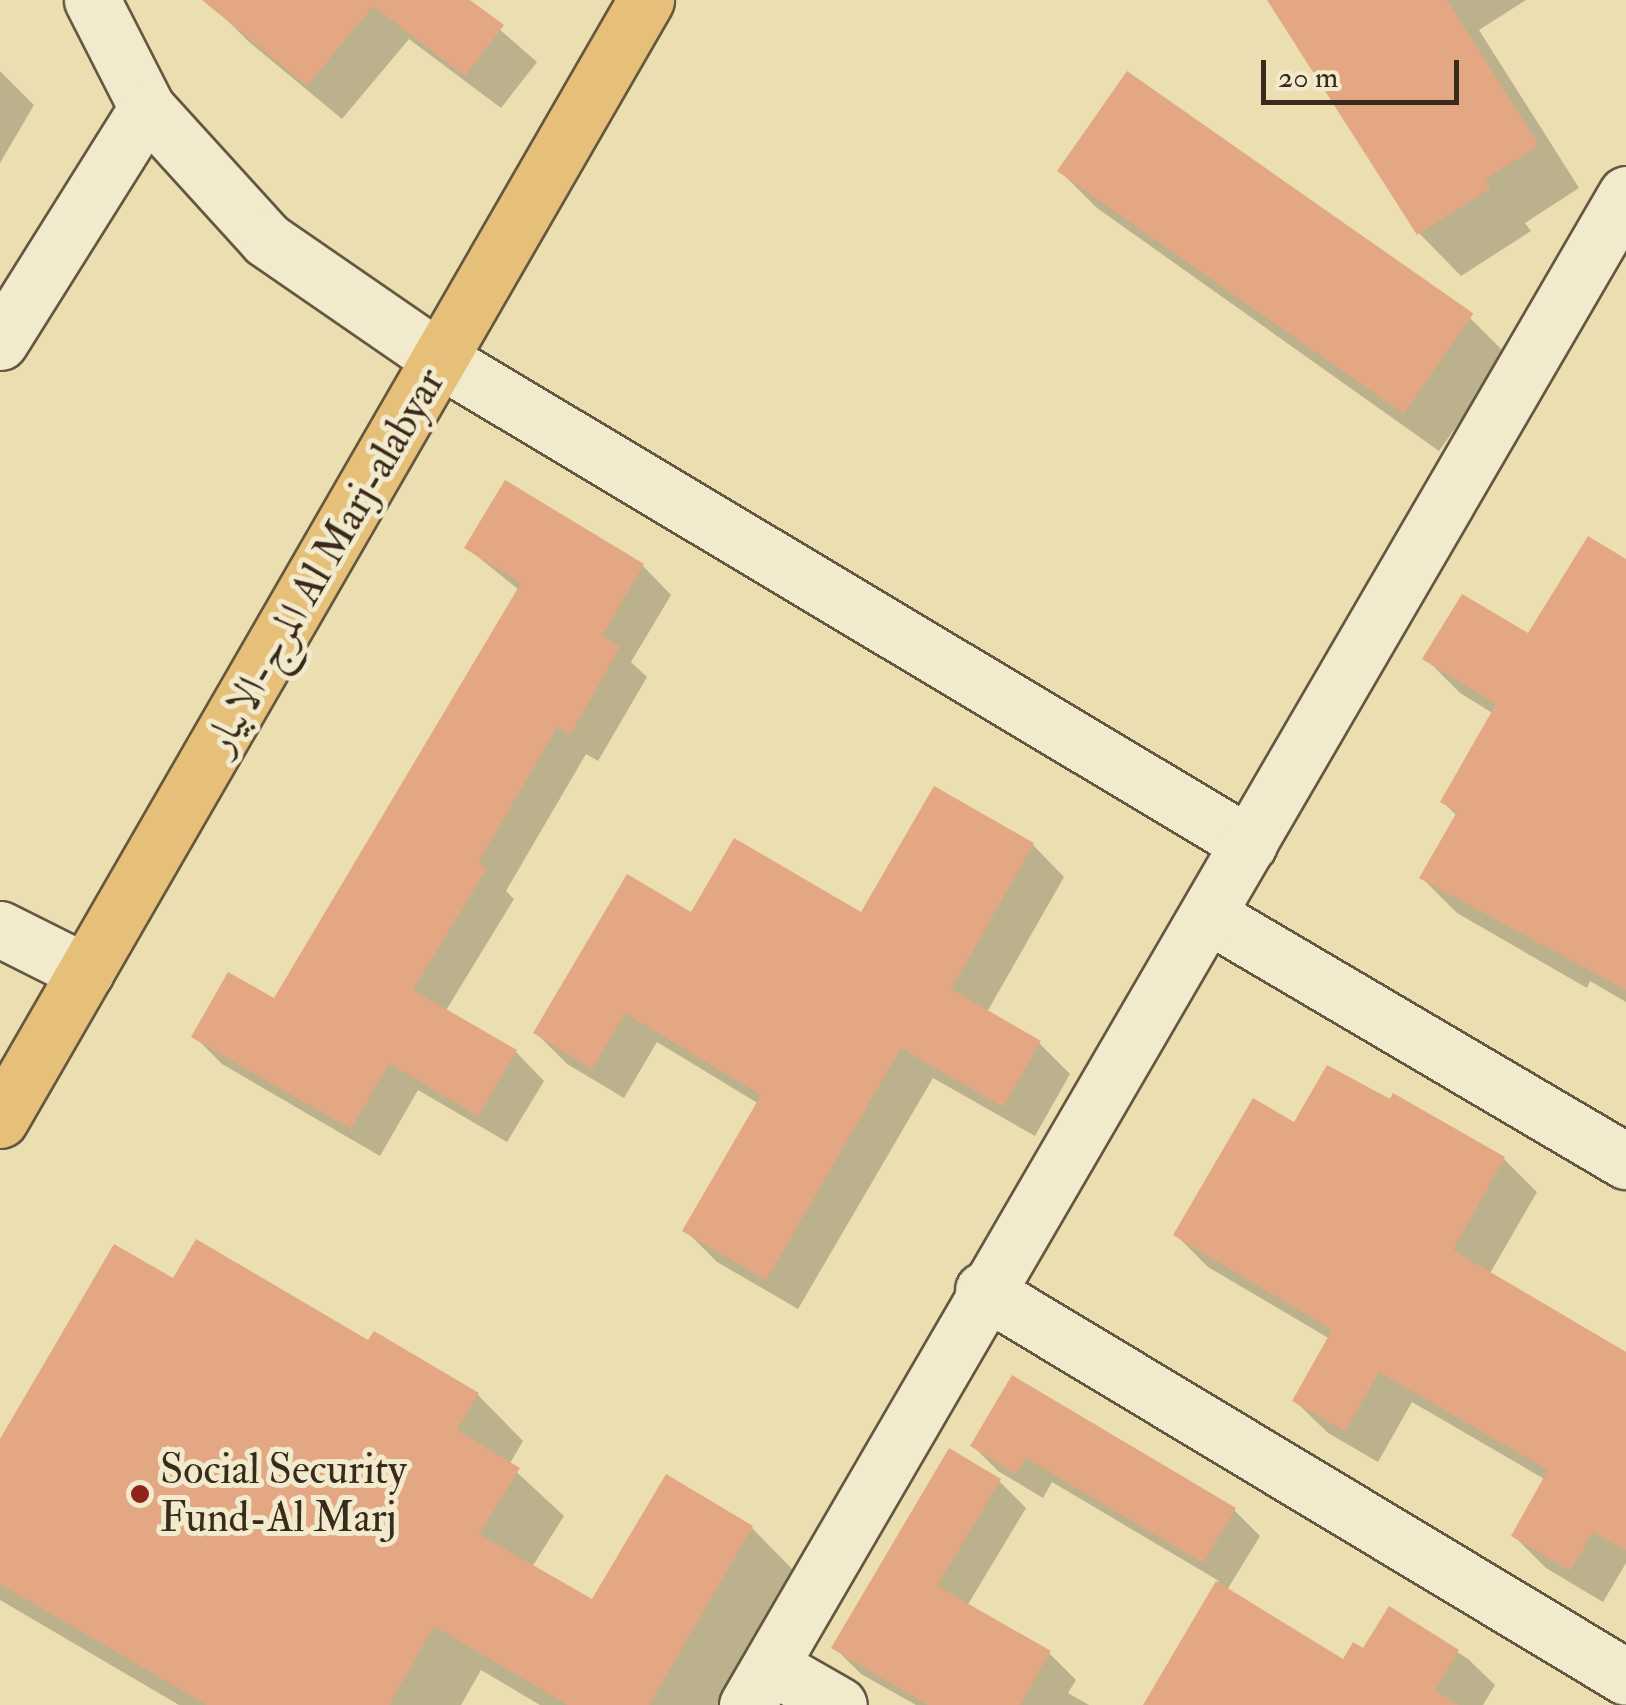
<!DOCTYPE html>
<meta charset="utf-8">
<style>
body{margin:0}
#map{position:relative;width:1626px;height:1705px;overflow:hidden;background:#ebdeb1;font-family:"IM FELL Double Pica",Amiri,serif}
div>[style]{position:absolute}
.shadow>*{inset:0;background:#0003}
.building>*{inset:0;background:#e3a883;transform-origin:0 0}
.roads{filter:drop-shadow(2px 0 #665741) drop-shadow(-2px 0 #665741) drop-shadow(0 2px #665741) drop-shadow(0 -2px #665741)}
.minor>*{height:55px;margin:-27.5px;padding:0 27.5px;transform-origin:27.5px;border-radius:27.5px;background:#f2eacc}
.major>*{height:55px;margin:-27.5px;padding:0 27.5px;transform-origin:27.5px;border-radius:27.5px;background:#e6bf78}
.dots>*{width:28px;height:28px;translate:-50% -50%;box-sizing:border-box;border:5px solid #f2eacc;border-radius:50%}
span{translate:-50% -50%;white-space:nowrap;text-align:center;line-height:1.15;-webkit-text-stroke:10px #f2eacc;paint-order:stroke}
.street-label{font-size:42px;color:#3a2a1c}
.poi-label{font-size:42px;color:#3a2a1c}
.left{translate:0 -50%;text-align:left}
.scale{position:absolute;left:1261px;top:60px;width:198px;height:45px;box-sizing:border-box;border:5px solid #3a2a1c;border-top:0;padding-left:12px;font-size:30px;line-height:35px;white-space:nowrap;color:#3a2a1c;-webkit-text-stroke:8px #f2eacc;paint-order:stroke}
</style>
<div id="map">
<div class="shadow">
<i style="clip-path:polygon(219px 0,466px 0,537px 62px,501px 108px,409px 39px,342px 119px,248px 41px,213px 6px)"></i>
<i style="clip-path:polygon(1270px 0,1526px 0,1479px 30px,1579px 188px,1525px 223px,1531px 231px,1461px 276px,1419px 233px)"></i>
<i style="clip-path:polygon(0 71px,34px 105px,0 163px)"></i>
<i style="clip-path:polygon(1060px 171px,1470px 318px,1507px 355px,1439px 451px,1097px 208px)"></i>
<i style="clip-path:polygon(506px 484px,643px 566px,671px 595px,631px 662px,647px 677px,598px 761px,586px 754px,506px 891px,514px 899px,445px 1012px,516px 1052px,544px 1081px,507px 1142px,418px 1090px,380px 1156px,222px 1064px,194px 1036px,275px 1002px,519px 590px,467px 548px)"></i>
<i style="clip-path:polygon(1626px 562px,1626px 1002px,1590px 981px,1587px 988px,1457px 913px,1422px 878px,1458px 817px,1443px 802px,1494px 714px,1460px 693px,1425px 658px,1529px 637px)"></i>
<i style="clip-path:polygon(935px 789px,1033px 845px,1064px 877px,987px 1012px,1039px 1043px,1070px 1074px,1035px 1136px,933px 1078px,798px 1309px,717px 1262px,686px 1231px,759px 1104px,657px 1042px,624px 1098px,567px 1064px,536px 1033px,692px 915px,862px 916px)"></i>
<i style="clip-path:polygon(1394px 1097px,1504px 1159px,1537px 1192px,1489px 1275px,1626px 1352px,1626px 1563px,1603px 1602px,1546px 1568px,1514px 1536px,1546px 1480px,1412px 1402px,1378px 1462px,1328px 1433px,1295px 1401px,1330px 1339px,1208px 1267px,1176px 1235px,1295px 1125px)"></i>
<i style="clip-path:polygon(174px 1281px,369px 1343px,478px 1395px,523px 1441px,509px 1465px,564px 1516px,532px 1567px,593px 1602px,752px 1528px,797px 1574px,721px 1705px,540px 1705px,481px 1670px,461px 1705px,179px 1705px,0 1600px,0 1444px)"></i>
<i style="clip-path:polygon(1013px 1378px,1234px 1510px,1260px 1536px,1227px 1590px,1344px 1662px,1364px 1652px,1390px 1610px,1468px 1659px,1495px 1685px,1483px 1705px,1146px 1705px,1219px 1581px,1052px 1482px,1043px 1498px,998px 1471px,973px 1446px)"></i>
<i style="clip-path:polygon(999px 1481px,1026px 1508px,967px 1606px,1049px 1653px,1076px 1680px,1068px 1693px,1089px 1705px,916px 1705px,861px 1674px,834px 1647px)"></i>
</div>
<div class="building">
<i style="clip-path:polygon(202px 0,470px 0,504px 25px,465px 76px,373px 6px,307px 86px)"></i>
<i style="clip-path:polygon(1267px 0,1447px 0,1539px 145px,1485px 179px,1491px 188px,1417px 235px)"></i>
<i style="left:1127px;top:71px;width:423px;height:122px;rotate:35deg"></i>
<i style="clip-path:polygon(505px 480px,644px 564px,602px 636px,620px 647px,570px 735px,557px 727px,478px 863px,487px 868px,413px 990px,517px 1050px,478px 1116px,389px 1063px,351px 1129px,191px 1037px,228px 972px,274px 998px,521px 583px,464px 548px)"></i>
<i style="clip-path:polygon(1588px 536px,1626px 559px,1626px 990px,1419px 878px,1457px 812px,1440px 802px,1496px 704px,1422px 659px,1462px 594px,1528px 633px)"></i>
<i style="clip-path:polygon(934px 786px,1034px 843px,951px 989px,1041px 1041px,1003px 1107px,901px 1048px,766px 1280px,682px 1231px,761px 1095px,625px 1013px,592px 1069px,533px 1033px,627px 874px,691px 912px,734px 838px,861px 912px)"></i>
<i style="clip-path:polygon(1327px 1065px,1390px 1099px,1393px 1093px,1505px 1157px,1453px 1250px,1626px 1352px,1626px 1551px,1593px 1532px,1570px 1571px,1511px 1536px,1548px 1470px,1379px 1372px,1345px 1431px,1292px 1401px,1332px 1330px,1173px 1235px,1253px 1098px,1294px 1122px)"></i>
<i style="clip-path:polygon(196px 1239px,368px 1340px,374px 1331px,479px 1393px,457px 1430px,520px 1468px,479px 1534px,592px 1599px,666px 1474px,753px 1526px,649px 1705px,568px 1705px,434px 1626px,389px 1705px,207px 1705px,0 1584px,0 1439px,114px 1244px,173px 1278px)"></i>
<i style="clip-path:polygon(1012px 1375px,1236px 1508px,1203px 1563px,1026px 1458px,1016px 1474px,970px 1446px)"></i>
<i style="clip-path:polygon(949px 1448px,1001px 1479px,937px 1586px,1051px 1651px,1020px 1705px,928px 1705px,831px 1648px)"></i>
<i style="clip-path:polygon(1216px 1581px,1343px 1659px,1353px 1642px,1363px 1648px,1389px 1606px,1459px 1650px,1435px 1691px,1459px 1705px,1143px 1705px)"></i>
</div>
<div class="roads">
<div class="minor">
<i style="left:92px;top:0;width:121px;rotate:63deg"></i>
<i style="left:147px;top:108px;width:178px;rotate:47.7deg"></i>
<i style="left:267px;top:240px;width:211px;rotate:34.6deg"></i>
<i style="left:441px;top:360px;width:942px;rotate:30.92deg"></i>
<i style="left:0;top:342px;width:276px;rotate:-57.9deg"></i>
<i style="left:1208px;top:915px;width:485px;rotate:30.5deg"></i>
<i style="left:0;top:929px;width:96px;rotate:26.6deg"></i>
<i style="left:983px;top:1290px;width:750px;rotate:31.04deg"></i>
<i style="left:771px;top:1666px;width:78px;rotate:29.8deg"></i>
<i style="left:747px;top:1705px;width:1748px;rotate:-59.81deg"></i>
</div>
<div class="major">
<i style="left:0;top:1120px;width:1293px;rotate:-60.02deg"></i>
</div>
</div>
<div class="dots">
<i style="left:140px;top:1494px;background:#8f2418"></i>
</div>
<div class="street-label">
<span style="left:325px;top:561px;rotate:-60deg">المرج-الابيار Al Marj-alabyar</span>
</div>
<div class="poi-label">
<span class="left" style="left:160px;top:1494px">Social Security<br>Fund-Al Marj</span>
</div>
<div class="scale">20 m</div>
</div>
